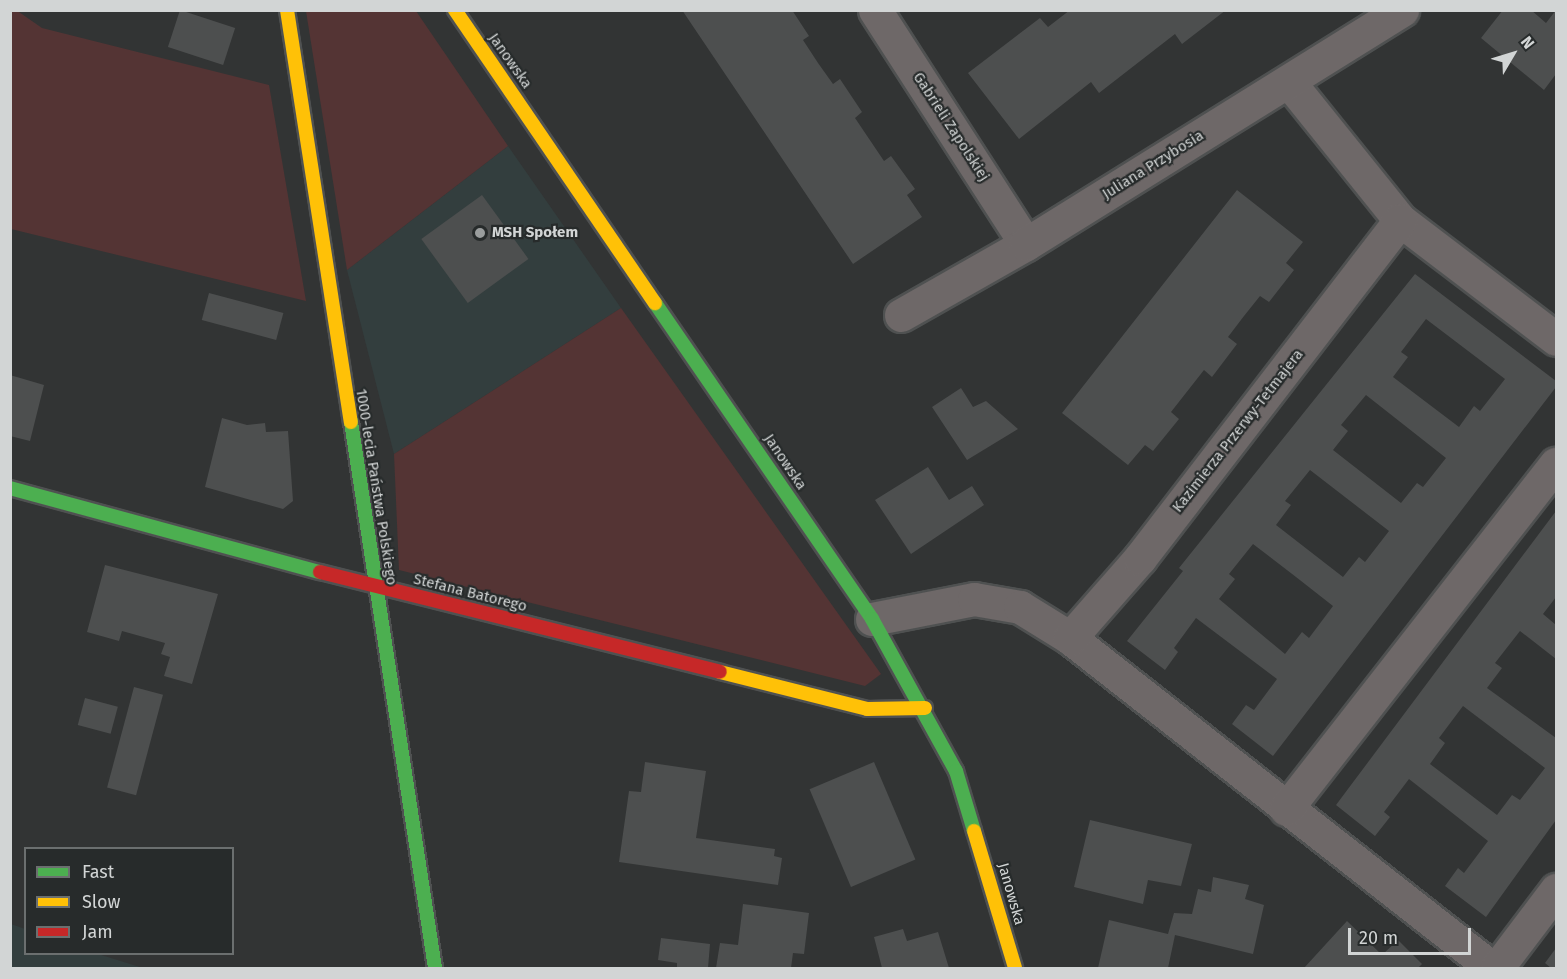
<!DOCTYPE html>
<meta charset="utf-8">
<style>
body{margin:0}
#map{position:relative;width:1567px;height:979px;overflow:hidden;background:#323434;font-family:"Fira Sans",sans-serif}
div>[style]{position:absolute}
.built>*{inset:0;background:#333e3e}
.green>*{inset:0;background:#543434}
.building>*{inset:0;background:#4d4f4f;transform-origin:0 0}
.roads{filter:drop-shadow(2px 0 #4f5151) drop-shadow(-2px 0 #4f5151) drop-shadow(0 2px #4f5151) drop-shadow(0 -2px #4f5151)}
.street>*{height:33px;margin:-16.5px;padding:0 16.5px;transform-origin:16.5px;border-radius:16.5px;background:#6e6868}
.fast>*{height:14px;margin:-7px;padding:0 7px;transform-origin:7px;border-radius:7px;background:#4caf50}
.slow>*{height:14px;margin:-7px;padding:0 7px;transform-origin:7px;border-radius:7px;background:#ffc107}
.jam>*{height:14px;margin:-7px;padding:0 7px;transform-origin:7px;border-radius:7px;background:#c62828}
.dots>*{width:16px;height:16px;translate:-50% -50%;box-sizing:border-box;border:3px solid #272b2b;border-radius:50%}
span{translate:-50% -50%;white-space:nowrap;text-align:center;line-height:1.15;-webkit-text-stroke:4.5px #272b2b;paint-order:stroke}
.street-label{font-size:15px;color:#d2d5d5}
.poi-label{font-size:15px;color:#d2d5d5;font-weight:700}
.left{translate:0 -50%;text-align:left}
.frame{position:absolute;inset:0;border:12px solid #d2d5d5;pointer-events:none}
.legend{position:absolute;left:24px;top:847px;width:210px;height:108px;box-sizing:border-box;background:#272b2b;border:2px solid #6b6f6f;margin:0;padding:8px 10px;list-style:none;font-size:18px;color:#d2d5d5}
.legend li{display:flex;align-items:center;gap:12px;height:30px}
.legend b{width:30px;border:2px solid #6b6f6f}
.north{position:absolute;left:1483px;top:24px;width:60px;height:60px;-webkit-text-stroke:4px #272b2b;paint-order:stroke;rotate:52deg;font-size:16px;font-weight:700;line-height:24px;text-align:center;color:#d2d5d5}
.north::after{content:'';display:block;margin:auto;width:21px;height:27px;background:#d2d5d5;clip-path:polygon(50% 0,100% 100%,50% 72%,0 100%)}
.scale{position:absolute;left:1348px;top:928px;width:123px;height:27px;box-sizing:border-box;border:3px solid #d2d5d5;border-top:0;padding-left:8px;font-size:18px;line-height:21px;white-space:nowrap;color:#d2d5d5;-webkit-text-stroke:4px #272b2b;paint-order:stroke}
</style>
<div id="map">
<div class="built">
<i style="clip-path:polygon(508px 146px,621px 308px,394px 454px,347px 270px)"></i>
<i style="clip-path:polygon(11px 924px,25px 929px,26px 954px,98px 954px,143px 968px,11px 968px)"></i>
</div>
<div class="green">
<i style="clip-path:polygon(16px 10px,42px 28px,269px 85px,306px 301px,11px 229px,10px 11px)"></i>
<i style="clip-path:polygon(306px 11px,416px 11px,508px 146px,347px 270px)"></i>
<i style="clip-path:polygon(621px 308px,881px 674px,865px 686px,399px 570px,394px 454px)"></i>
</div>
<div class="building">
<i style="left:180px;top:10px;width:58px;height:39px;rotate:18deg"></i>
<i style="clip-path:polygon(682px 10px,792px 10px,809px 36px,803px 40px,818px 63px,833px 84px,840px 79px,862px 112px,855px 118px,884px 161px,891px 156px,915px 189px,907px 195px,922px 217px,853px 264px)"></i>
<i style="clip-path:polygon(1070px 10px,1226px 10px,1182px 44px,1175px 34px,1099px 93px,1091px 82px,1019px 139px,968px 73px,1040px 18px,1048px 27px)"></i>
<i style="clip-path:polygon(1503px 10px,1531px 10px,1546px 23px,1556px 10px,1556px 74px,1544px 90px,1481px 38px)"></i>
<i style="clip-path:polygon(1237px 190px,1303px 242px,1286px 263px,1294px 270px,1269px 302px,1260px 296px,1244px 316px,1228px 337px,1237px 344px,1212px 377px,1204px 370px,1171px 412px,1179px 419px,1153px 451px,1145px 445px,1128px 465px,1062px 413px)"></i>
<i style="left:482px;top:195px;width:79px;height:75px;rotate:54deg"></i>
<i style="clip-path:polygon(evenodd,1415px 274px,1556px 381px,1556px 387px,1273px 756px,1232px 724px,1246px 705px,1254px 710px,1277px 679px,1196px 618px,1174px 648px,1178px 652px,1165px 670px,1127px 641px,1183px 571px,1179px 568px,1415px 274px,1426px 319px,1505px 379px,1480px 411px,1474px 406px,1459px 427px,1393px 377px,1408px 357px,1401px 352px,1426px 319px,1415px 274px,1366px 395px,1446px 458px,1423px 487px,1417px 483px,1401px 503px,1333px 450px,1348px 431px,1341px 425px,1366px 395px,1415px 274px,1310px 470px,1389px 531px,1365px 562px,1359px 557px,1343px 577px,1276px 525px,1291px 505px,1285px 501px,1310px 470px,1415px 274px,1253px 544px,1296px 577px,1304px 568px,1296px 577px,1333px 606px,1309px 638px,1302px 632px,1285px 654px,1219px 599px,1235px 579px,1229px 574px,1253px 544px)"></i>
<i style="left:209px;top:293px;width:77px;height:28px;rotate:15deg"></i>
<i style="clip-path:polygon(10px 375px,44px 385px,30px 441px,10px 436px)"></i>
<i style="clip-path:polygon(961px 388px,973px 407px,986px 401px,1018px 429px,967px 460px,932px 407px)"></i>
<i style="clip-path:polygon(222px 418px,247px 425px,265px 423px,266px 432px,288px 431px,293px 501px,283px 509px,205px 487px)"></i>
<i style="clip-path:polygon(928px 467px,949px 500px,972px 486px,984px 505px,911px 554px,875px 500px)"></i>
<i style="clip-path:polygon(evenodd,1556px 511px,1556px 597px,1543px 614px,1556px 625px,1556px 659px,1520px 631px,1495px 663px,1502px 668px,1487px 688px,1556px 738px,1556px 820px,1486px 917px,1445px 886px,1458px 868px,1464px 873px,1488px 841px,1409px 779px,1384px 812px,1390px 817px,1375px 836px,1336px 805px,1556px 511px,1463px 706px,1545px 768px,1520px 800px,1512px 795px,1497px 815px,1430px 764px,1445px 743px,1439px 738px,1463px 706px)"></i>
<i style="clip-path:polygon(105px 565px,218px 594px,192px 684px,164px 676px,170px 657px,161px 654px,165px 643px,122px 631px,119px 641px,87px 632px)"></i>
<i style="left:134px;top:687px;width:30px;height:104px;rotate:15deg"></i>
<i style="left:85px;top:698px;width:34px;height:28px;rotate:15deg"></i>
<i style="clip-path:polygon(645px 762px,706px 771px,696px 838px,775px 849px,774px 856px,782px 858px,778px 885px,619px 862px,629px 791px,641px 792px)"></i>
<i style="left:874px;top:762px;width:106px;height:70px;rotate:67deg"></i>
<i style="clip-path:polygon(1090px 820px,1192px 844px,1181px 886px,1148px 880px,1143px 904px,1074px 887px)"></i>
<i style="clip-path:polygon(1213px 877px,1249px 885px,1245px 899px,1264px 905px,1253px 954px,1175px 935px,1168px 968px,1098px 968px,1109px 920px,1168px 934px,1174px 913px,1192px 914px,1198px 889px,1211px 892px)"></i>
<i style="clip-path:polygon(743px 904px,809px 913px,804px 954px,793px 953px,791px 968px,716px 968px,720px 943px,738px 945px)"></i>
<i style="clip-path:polygon(1347px 921px,1382px 955px,1398px 940px,1422px 964px,1418px 968px,1304px 968px)"></i>
<i style="clip-path:polygon(903px 929px,907px 941px,938px 932px,949px 968px,882px 968px,874px 937px)"></i>
<i style="clip-path:polygon(661px 938px,710px 944px,708px 968px,677px 968px,677px 963px,658px 960px)"></i>
<i style="clip-path:polygon(1556px 948px,1556px 968px,1551px 968px,1545px 963px)"></i>
</div>
<div class="roads">
<div class="street">
<i style="left:875px;top:10px;width:278px;rotate:57.2deg"></i>
<i style="left:1289px;top:82px;width:177px;rotate:51.2deg"></i>
<i style="left:1400px;top:220px;width:196px;rotate:37.3deg"></i>
<i style="left:901px;top:315px;width:144px;rotate:-29.6deg"></i>
<i style="left:1026px;top:244px;width:443px;rotate:-31.9deg"></i>
<i style="left:872px;top:619px;width:104px;rotate:-11.1deg"></i>
<i style="left:974px;top:599px;width:47px;rotate:9.9deg"></i>
<i style="left:1020px;top:607px;width:59px;rotate:31.8deg"></i>
<i style="left:1070px;top:638px;width:536px;rotate:38.03deg"></i>
<i style="left:1070px;top:638px;width:106px;rotate:-48.8deg"></i>
<i style="left:1140px;top:558px;width:426px;rotate:-52.4deg"></i>
<i style="left:1286px;top:809px;width:438px;rotate:-52deg"></i>
<i style="left:1497px;top:968px;width:98px;rotate:-52.9deg"></i>
</div>
<div class="fast">
<i style="left:655px;top:303px;width:383px;rotate:55.5deg"></i>
<i style="left:872px;top:619px;width:174px;rotate:61.1deg"></i>
<i style="left:956px;top:771px;width:63px;rotate:73.3deg"></i>
<i style="left:351px;top:422px;width:552px;rotate:81.25deg"></i>
<i style="left:10px;top:488px;width:321px;rotate:15.2deg"></i>
</div>
<div class="slow">
<i style="left:287px;top:10px;width:417px;rotate:81.2deg"></i>
<i style="left:455px;top:10px;width:355px;rotate:55.7deg"></i>
<i style="left:720px;top:672px;width:152px;rotate:14.1deg"></i>
<i style="left:867px;top:709px;width:58px;rotate:-1deg"></i>
<i style="left:974px;top:831px;width:143px;rotate:73.3deg"></i>
</div>
<div class="jam">
<i style="left:320px;top:572px;width:412px;rotate:14deg"></i>
</div>
</div>
<div class="dots">
<i style="left:480px;top:233px;background:#9a9d9d"></i>
</div>
<div class="street-label">
<span style="left:510px;top:61px;rotate:55deg">Janowska</span>
<span style="left:951px;top:127px;rotate:57deg">Gabrieli Zapolskiej</span>
<span style="left:1153px;top:165px;rotate:-32deg">Juliana Przybosia</span>
<span style="left:1238px;top:431px;rotate:-52deg">Kazimierza Przerwy-Tetmajera</span>
<span style="left:785px;top:462px;rotate:56deg">Janowska</span>
<span style="left:376px;top:487px;rotate:81deg">1000-lecia Państwa Polskiego</span>
<span style="left:470px;top:593px;rotate:14deg">Stefana Batorego</span>
<span style="left:1011px;top:894px;rotate:74deg">Janowska</span>
</div>
<div class="poi-label">
<span class="left" style="left:492px;top:233px">MSH Społem</span>
</div>
<div class="frame"></div>
<ul class="legend">
<li><b style="height:8px;background:#4caf50"></b>Fast</li>
<li><b style="height:8px;background:#ffc107"></b>Slow</li>
<li><b style="height:8px;background:#c62828"></b>Jam</li>
</ul>
<div class="north">N</div>
<div class="scale">20 m</div>
</div>
